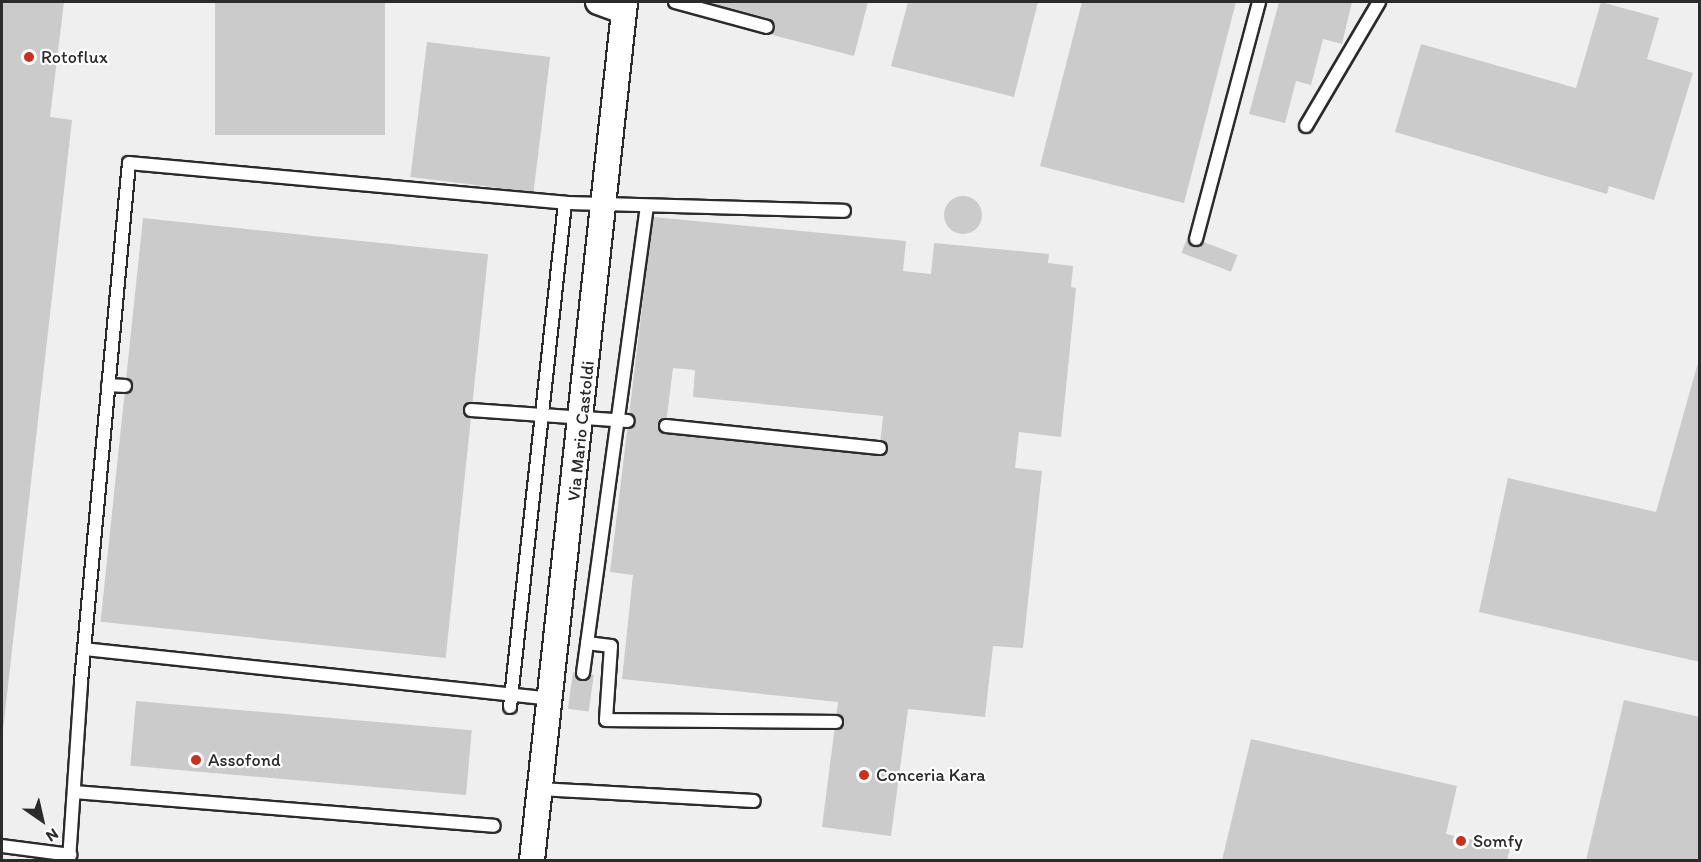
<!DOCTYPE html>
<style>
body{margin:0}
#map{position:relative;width:1701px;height:862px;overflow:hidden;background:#fff;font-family:Itim,sans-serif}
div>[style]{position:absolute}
.built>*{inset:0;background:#efefef;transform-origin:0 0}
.building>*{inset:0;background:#cbcbcb;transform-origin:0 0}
.round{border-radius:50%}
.roads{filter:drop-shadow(2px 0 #2b2b2b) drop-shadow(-2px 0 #2b2b2b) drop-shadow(0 2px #2b2b2b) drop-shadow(0 -2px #2b2b2b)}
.lane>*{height:12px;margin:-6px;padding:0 6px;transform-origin:6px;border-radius:6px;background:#fff}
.street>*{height:24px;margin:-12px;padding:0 12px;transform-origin:12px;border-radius:12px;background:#fff}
.dots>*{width:16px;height:16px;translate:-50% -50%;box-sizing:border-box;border:3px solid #fff;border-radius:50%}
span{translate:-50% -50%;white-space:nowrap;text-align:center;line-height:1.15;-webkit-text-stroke:4.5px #fff;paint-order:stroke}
.poi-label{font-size:18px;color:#2b2b2b}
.left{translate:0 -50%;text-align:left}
.street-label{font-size:18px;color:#2b2b2b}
.frame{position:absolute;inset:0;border:3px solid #2b2b2b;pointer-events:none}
.north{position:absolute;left:12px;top:790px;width:60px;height:60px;-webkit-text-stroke:4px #fff;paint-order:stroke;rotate:146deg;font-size:16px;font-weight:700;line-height:24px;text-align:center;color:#2b2b2b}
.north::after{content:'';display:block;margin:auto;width:21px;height:27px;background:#2b2b2b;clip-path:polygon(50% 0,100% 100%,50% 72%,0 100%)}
</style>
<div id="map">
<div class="built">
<i style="left:2px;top:2px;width:1697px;height:858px"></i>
</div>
<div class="building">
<i style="clip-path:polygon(2px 2px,64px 2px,50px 117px,72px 120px,3px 730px)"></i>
<i style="left:215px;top:2px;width:170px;height:133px"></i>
<i style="clip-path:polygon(707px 2px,868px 2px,854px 56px,765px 33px,769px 18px)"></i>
<i style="clip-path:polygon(908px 2px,1038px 2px,1014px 97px,891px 66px)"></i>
<i style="clip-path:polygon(1082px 2px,1236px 2px,1184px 203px,1040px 166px)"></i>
<i style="clip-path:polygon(1279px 2px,1352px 2px,1342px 44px,1323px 39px,1311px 85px,1296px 81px,1285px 123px,1249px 114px)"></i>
<i style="clip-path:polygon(1601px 2px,1659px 18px,1647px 59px,1693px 73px,1654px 200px,1609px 186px,1607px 194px,1395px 132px,1421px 44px,1576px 88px)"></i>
<i style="left:427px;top:42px;width:124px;height:136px;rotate:7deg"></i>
<i class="round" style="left:944px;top:196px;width:38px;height:38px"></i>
<i style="clip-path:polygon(evenodd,653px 217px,906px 241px,903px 271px,931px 274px,934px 243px,1049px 254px,1048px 263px,1073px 266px,1071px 287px,1076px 288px,1061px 437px,1019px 432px,1015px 468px,1042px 471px,1023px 648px,993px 646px,985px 717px,908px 709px,891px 836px,822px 827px,838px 702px,622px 679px,633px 575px,610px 572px,653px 217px,673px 368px,695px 370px,693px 397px,883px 416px,879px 454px,665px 432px,673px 368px)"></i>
<i style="left:143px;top:218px;width:347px;height:406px;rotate:6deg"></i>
<i style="left:1188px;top:236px;width:53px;height:18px;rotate:21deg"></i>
<i style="clip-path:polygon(1699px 359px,1700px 662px,1479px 612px,1508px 478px,1656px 512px)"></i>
<i style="left:573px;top:672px;width:21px;height:37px;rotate:8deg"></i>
<i style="clip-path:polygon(1624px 700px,1700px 717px,1700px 860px,1586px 860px)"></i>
<i style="left:136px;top:701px;width:337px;height:65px;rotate:5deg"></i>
<i style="clip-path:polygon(1251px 739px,1457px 786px,1446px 834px,1510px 848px,1507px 860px,1222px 860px)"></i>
</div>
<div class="roads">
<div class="lane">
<i style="left:675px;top:2px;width:95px;rotate:15.2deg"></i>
<i style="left:1306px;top:126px;width:144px;rotate:-59.5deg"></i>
<i style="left:1196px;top:239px;width:245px;rotate:-75.1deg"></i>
<i style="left:108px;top:385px;width:17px;rotate:3deg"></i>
<i style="left:471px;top:410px;width:157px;rotate:4deg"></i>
<i style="left:666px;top:426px;width:215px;rotate:5.9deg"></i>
<i style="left:587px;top:643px;width:24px;rotate:7deg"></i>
<i style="left:611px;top:646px;width:74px;rotate:93.9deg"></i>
<i style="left:606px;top:720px;width:230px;rotate:0.5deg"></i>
<i style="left:84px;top:649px;width:470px;rotate:6.1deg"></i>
<i style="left:583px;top:673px;width:470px;rotate:-82.2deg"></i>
<i style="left:510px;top:707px;width:507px;rotate:-83.77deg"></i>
<i style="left:540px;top:789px;width:214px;rotate:3.2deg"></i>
<i style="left:74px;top:792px;width:421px;rotate:4.6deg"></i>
<i style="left:2px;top:846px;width:69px;rotate:7.5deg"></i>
<i style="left:69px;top:860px;width:178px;rotate:-86.1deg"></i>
<i style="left:81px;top:682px;width:521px;rotate:-84.72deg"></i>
<i style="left:129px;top:163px;width:438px;rotate:5.2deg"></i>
<i style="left:565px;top:203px;width:279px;rotate:1.6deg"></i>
</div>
<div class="street">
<i style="left:598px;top:2px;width:27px;rotate:20deg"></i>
<i style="left:532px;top:860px;width:863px;rotate:-83.81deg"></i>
</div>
</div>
<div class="dots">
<i style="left:29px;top:57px;background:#c8321e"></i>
<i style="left:196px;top:760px;background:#c8321e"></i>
<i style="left:864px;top:775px;background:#c8321e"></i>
<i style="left:1461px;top:841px;background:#c8321e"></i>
</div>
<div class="poi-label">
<span class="left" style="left:41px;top:57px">Rotoflux</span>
<span class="left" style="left:208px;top:760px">Assofond</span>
<span class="left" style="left:876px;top:775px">Conceria Kara</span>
<span class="left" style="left:1473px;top:841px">Somfy</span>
</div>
<div class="street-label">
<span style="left:581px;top:431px;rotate:-84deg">Via Mario Castoldi</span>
</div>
<div class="frame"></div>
<div class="north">N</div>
</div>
